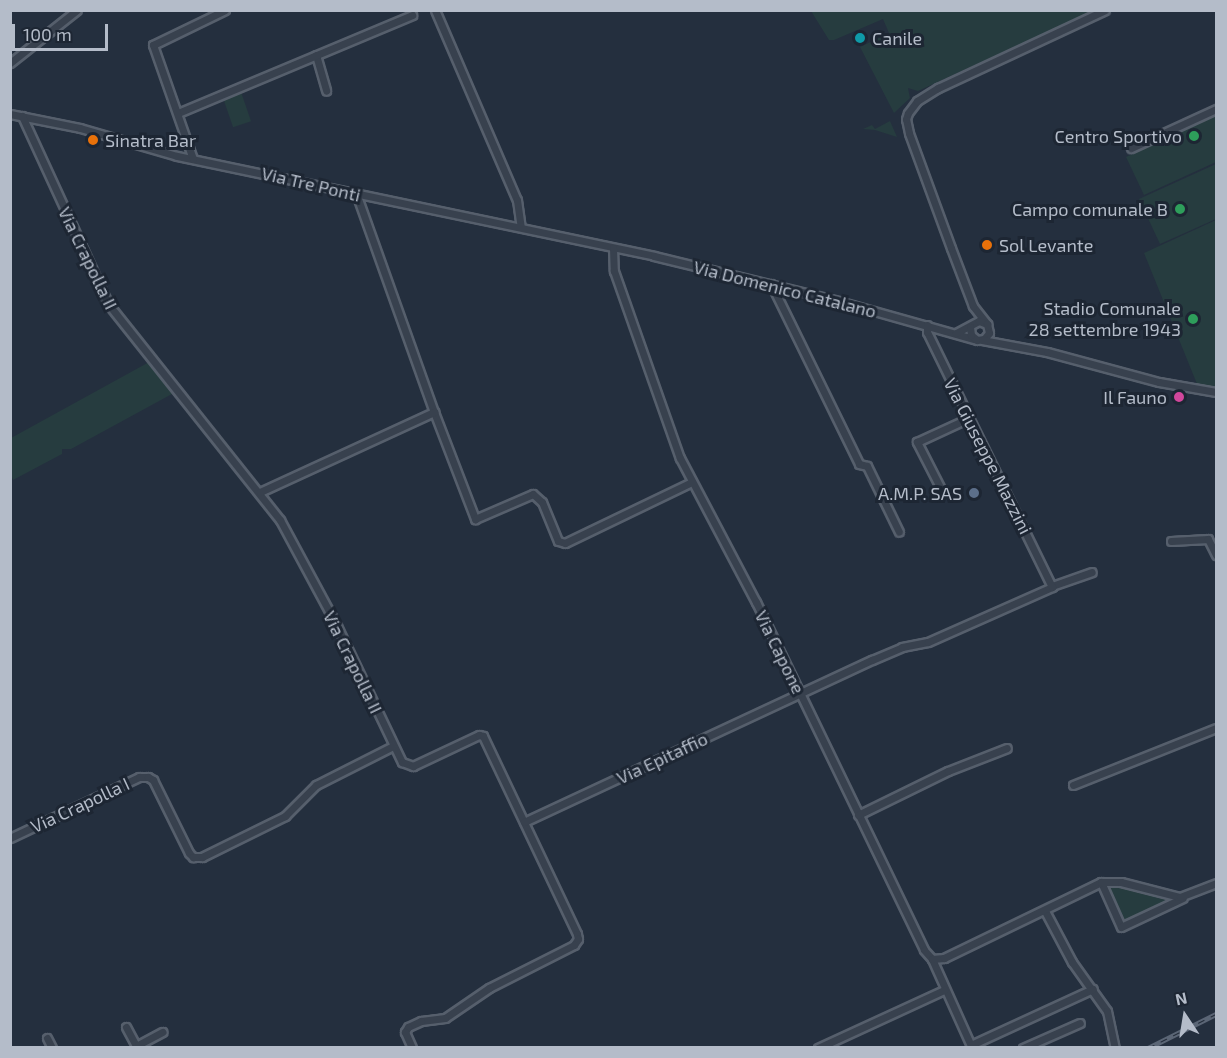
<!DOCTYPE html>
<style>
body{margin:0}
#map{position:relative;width:1227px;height:1058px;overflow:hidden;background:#242f3e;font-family:"Exo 2",sans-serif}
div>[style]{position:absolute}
.green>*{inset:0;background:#263c3f;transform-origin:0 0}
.roads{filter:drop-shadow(2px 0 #565f6c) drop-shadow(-2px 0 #565f6c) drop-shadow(0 2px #565f6c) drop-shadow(0 -2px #565f6c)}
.minor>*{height:7px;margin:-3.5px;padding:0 3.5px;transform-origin:3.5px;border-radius:3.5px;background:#38414e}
.rail>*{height:4.5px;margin-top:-2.25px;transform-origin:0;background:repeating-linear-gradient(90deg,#1d2633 0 7px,#5a6575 0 14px);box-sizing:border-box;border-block:2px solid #5a6575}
.dots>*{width:16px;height:16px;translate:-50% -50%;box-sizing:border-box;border:3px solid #1d2633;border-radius:50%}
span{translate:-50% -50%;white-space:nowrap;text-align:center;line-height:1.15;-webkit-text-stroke:6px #1d2633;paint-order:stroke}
.poi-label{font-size:18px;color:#b4bcc9}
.left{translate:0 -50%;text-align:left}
.right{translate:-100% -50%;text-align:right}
.street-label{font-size:18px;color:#b4bcc9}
.frame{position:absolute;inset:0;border:12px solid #b4bcc9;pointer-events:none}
.north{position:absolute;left:1155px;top:986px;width:60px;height:60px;-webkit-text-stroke:4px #1d2633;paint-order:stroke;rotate:348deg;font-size:16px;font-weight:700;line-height:24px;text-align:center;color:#b4bcc9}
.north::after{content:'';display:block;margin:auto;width:21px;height:27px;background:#b4bcc9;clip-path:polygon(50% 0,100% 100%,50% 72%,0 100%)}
.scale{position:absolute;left:12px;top:24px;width:96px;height:27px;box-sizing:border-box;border:3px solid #b4bcc9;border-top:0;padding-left:8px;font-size:18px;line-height:21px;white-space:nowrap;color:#b4bcc9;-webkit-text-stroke:4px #1d2633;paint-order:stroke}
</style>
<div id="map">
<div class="green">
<i style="clip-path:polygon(811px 11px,1093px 11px,918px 91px,908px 88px,910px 98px,894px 113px,860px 47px,889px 33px,883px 19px,834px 40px,829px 40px)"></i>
<i style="left:240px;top:89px;width:34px;height:19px;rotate:71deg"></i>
<i style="clip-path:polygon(1216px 114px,1216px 162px,1144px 195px,1126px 157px)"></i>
<i style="clip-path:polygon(890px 121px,897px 137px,875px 130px,863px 129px,872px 125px,875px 129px)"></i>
<i style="clip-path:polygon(1216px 164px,1216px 219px,1160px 244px,1139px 199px)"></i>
<i style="clip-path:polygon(1216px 220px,1216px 387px,1197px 384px,1144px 253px)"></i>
<i style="clip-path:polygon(151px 361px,173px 390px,172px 394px,71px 449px,62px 449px,62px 454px,13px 480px,11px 475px,11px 438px)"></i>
<i style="clip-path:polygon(1105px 886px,1114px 886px,1170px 901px,1121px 923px)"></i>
</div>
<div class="roads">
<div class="minor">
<i style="left:435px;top:10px;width:207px;rotate:66.7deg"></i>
<i style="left:517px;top:200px;width:27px;rotate:82deg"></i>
<i style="left:316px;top:55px;width:37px;rotate:74deg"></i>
<i style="left:10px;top:63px;width:85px;rotate:-38.3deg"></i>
<i style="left:178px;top:113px;width:254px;rotate:-22.7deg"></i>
<i style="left:10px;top:114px;width:71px;rotate:11.3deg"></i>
<i style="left:80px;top:128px;width:101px;rotate:16.1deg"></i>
<i style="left:177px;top:156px;width:487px;rotate:11.8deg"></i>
<i style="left:654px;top:256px;width:194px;rotate:13.7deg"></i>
<i style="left:842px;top:302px;width:137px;rotate:15.7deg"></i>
<i style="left:22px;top:116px;width:208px;rotate:65.3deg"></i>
<i style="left:109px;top:305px;width:275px;rotate:51.5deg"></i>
<i style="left:280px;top:520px;width:120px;rotate:61.7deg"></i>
<i style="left:337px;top:626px;width:151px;rotate:64.5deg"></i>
<i style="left:402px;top:762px;width:12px;rotate:20deg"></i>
<i style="left:413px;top:766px;width:73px;rotate:-25.2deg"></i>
<i style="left:479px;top:735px;width:4px;rotate:14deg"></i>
<i style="left:483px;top:736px;width:219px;rotate:64.6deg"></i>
<i style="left:577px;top:934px;width:5px;rotate:79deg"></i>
<i style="left:578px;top:939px;width:7px;rotate:124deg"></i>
<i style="left:574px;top:945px;width:95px;rotate:153.2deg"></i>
<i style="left:489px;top:988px;width:53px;rotate:145.7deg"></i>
<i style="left:445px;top:1018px;width:24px;rotate:173deg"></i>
<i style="left:421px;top:1021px;width:14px;rotate:155deg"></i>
<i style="left:408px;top:1027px;width:6px;rotate:121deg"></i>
<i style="left:405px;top:1032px;width:17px;rotate:66deg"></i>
<i style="left:1131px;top:148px;width:94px;rotate:-24.6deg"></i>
<i style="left:193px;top:159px;width:121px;rotate:-109.3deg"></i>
<i style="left:153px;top:45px;width:80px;rotate:-25.9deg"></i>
<i style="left:357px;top:196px;width:229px;rotate:70.4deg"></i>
<i style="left:434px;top:412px;width:115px;rotate:69deg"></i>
<i style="left:475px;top:519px;width:63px;rotate:-23.3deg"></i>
<i style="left:533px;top:494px;width:12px;rotate:42deg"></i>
<i style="left:542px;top:502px;width:42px;rotate:67.7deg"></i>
<i style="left:558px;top:541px;width:7px;rotate:16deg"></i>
<i style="left:565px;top:543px;width:141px;rotate:-25.7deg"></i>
<i style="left:613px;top:248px;width:23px;rotate:88deg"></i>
<i style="left:614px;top:271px;width:198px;rotate:70.6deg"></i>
<i style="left:680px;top:458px;width:163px;rotate:62.2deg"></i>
<i style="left:756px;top:602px;width:386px;rotate:64.2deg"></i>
<i style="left:924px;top:950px;width:12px;rotate:48deg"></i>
<i style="left:932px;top:959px;width:98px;rotate:65.8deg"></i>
<i style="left:771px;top:284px;width:200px;rotate:63.9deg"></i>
<i style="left:859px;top:464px;width:8px;rotate:14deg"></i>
<i style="left:867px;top:466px;width:73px;rotate:64.1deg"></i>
<i style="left:987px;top:324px;width:23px;rotate:-128deg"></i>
<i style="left:973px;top:306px;width:62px;rotate:-110.8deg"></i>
<i style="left:951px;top:248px;width:122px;rotate:-110.1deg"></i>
<i style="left:909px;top:133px;width:14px;rotate:-102deg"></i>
<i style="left:906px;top:119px;width:6px;rotate:-72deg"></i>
<i style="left:908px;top:113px;width:15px;rotate:-53deg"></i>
<i style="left:917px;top:101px;width:25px;rotate:-32deg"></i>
<i style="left:938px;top:88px;width:184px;rotate:-25deg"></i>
<i style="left:956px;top:333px;width:26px;rotate:-28deg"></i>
<i style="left:979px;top:321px;width:9px;rotate:21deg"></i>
<i style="left:987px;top:324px;width:9px;rotate:77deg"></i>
<i style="left:989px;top:333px;width:8px;rotate:130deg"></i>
<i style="left:984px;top:339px;width:7px;rotate:172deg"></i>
<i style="left:977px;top:340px;width:8px;rotate:-140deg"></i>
<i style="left:971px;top:335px;width:8px;rotate:-97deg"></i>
<i style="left:982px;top:340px;width:66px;rotate:10.5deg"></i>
<i style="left:1047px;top:352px;width:116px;rotate:15deg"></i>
<i style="left:1159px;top:382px;width:58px;rotate:10deg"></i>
<i style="left:940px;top:487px;width:51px;rotate:-117.1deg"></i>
<i style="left:917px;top:442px;width:57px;rotate:-24.8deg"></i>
<i style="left:260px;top:492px;width:192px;rotate:-24.7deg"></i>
<i style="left:1171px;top:541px;width:37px;rotate:-3deg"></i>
<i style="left:1208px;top:539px;width:18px;rotate:63deg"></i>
<i style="left:1052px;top:586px;width:42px;rotate:-19.3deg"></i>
<i style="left:1073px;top:785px;width:154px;rotate:-21.7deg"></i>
<i style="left:858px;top:815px;width:100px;rotate:-26.1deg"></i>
<i style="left:948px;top:771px;width:63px;rotate:-21.3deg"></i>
<i style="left:524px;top:822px;width:384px;rotate:-25deg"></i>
<i style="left:872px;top:660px;width:33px;rotate:-23deg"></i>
<i style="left:902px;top:647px;width:26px;rotate:-11deg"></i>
<i style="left:928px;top:642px;width:136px;rotate:-23.9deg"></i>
<i style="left:1052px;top:587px;width:284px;rotate:-116.1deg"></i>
<i style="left:927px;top:332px;width:7px;rotate:-90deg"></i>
<i style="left:10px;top:838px;width:143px;rotate:-25.3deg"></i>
<i style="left:139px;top:777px;width:9px"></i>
<i style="left:148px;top:777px;width:6px;rotate:31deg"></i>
<i style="left:153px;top:780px;width:81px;rotate:63.7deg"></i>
<i style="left:189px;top:853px;width:6px;rotate:45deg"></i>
<i style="left:193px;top:857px;width:9px"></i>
<i style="left:202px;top:857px;width:93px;rotate:-26.3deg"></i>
<i style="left:285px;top:816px;width:44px;rotate:-45deg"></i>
<i style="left:316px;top:785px;width:86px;rotate:-26.9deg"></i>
<i style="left:1101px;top:882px;width:49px;rotate:66deg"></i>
<i style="left:1121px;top:927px;width:68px;rotate:-25.1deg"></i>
<i style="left:1045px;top:911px;width:58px;rotate:62.1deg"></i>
<i style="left:1072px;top:962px;width:60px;rotate:54.5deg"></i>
<i style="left:1107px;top:1011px;width:38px;rotate:78deg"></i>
<i style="left:932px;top:959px;width:12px;rotate:-5deg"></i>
<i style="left:944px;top:958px;width:174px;rotate:-25.8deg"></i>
<i style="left:1101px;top:882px;width:20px"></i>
<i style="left:1121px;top:882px;width:61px;rotate:14.3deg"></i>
<i style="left:1180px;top:897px;width:39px;rotate:-21deg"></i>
<i style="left:126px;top:1027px;width:24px;rotate:62deg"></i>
<i style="left:47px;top:1038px;width:11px;rotate:63deg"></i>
<i style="left:971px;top:1045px;width:134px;rotate:-24.7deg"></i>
<i style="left:136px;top:1046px;width:30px;rotate:-28deg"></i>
<i style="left:818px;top:1048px;width:139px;rotate:-24.7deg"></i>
<i style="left:1023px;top:1048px;width:62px;rotate:-23.7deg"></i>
</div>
</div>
<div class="rail">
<i style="left:1148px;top:1048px;width:76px;rotate:-26.6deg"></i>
</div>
<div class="dots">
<i style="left:860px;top:38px;background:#0f9aa8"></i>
<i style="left:1194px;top:136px;background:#2e9e5b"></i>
<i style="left:93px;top:140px;background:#e8710a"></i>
<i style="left:1180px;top:209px;background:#2e9e5b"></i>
<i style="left:987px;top:245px;background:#e8710a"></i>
<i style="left:1193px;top:319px;background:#2e9e5b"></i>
<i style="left:1179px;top:397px;background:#d1479c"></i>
<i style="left:974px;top:493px;background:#5c6f8a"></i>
</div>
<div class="poi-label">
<span class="left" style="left:872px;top:38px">Canile</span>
<span class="right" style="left:1182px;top:136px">Centro Sportivo</span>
<span class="left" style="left:105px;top:140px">Sinatra Bar</span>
<span class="right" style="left:1168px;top:209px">Campo comunale B</span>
<span class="left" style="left:999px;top:245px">Sol Levante</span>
<span class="right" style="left:1181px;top:319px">Stadio Comunale<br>28 settembre 1943</span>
<span class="right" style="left:1167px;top:397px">Il Fauno</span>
<span class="right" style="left:962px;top:493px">A.M.P. SAS</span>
</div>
<div class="street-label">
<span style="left:311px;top:184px;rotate:13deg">Via Tre Ponti</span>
<span style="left:88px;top:258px;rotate:64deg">Via Crapolla II</span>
<span style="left:785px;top:289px;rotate:14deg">Via Domenico Catalano</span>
<span style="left:988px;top:456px;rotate:63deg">Via Giuseppe Mazzini</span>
<span style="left:780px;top:652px;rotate:64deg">Via Capone</span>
<span style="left:353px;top:662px;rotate:64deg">Via Crapolla II</span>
<span style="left:662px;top:758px;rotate:-25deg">Via Epitaffio</span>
<span style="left:80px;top:805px;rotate:-25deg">Via Crapolla I</span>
</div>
<div class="frame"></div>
<div class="north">N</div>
<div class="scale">100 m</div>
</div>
